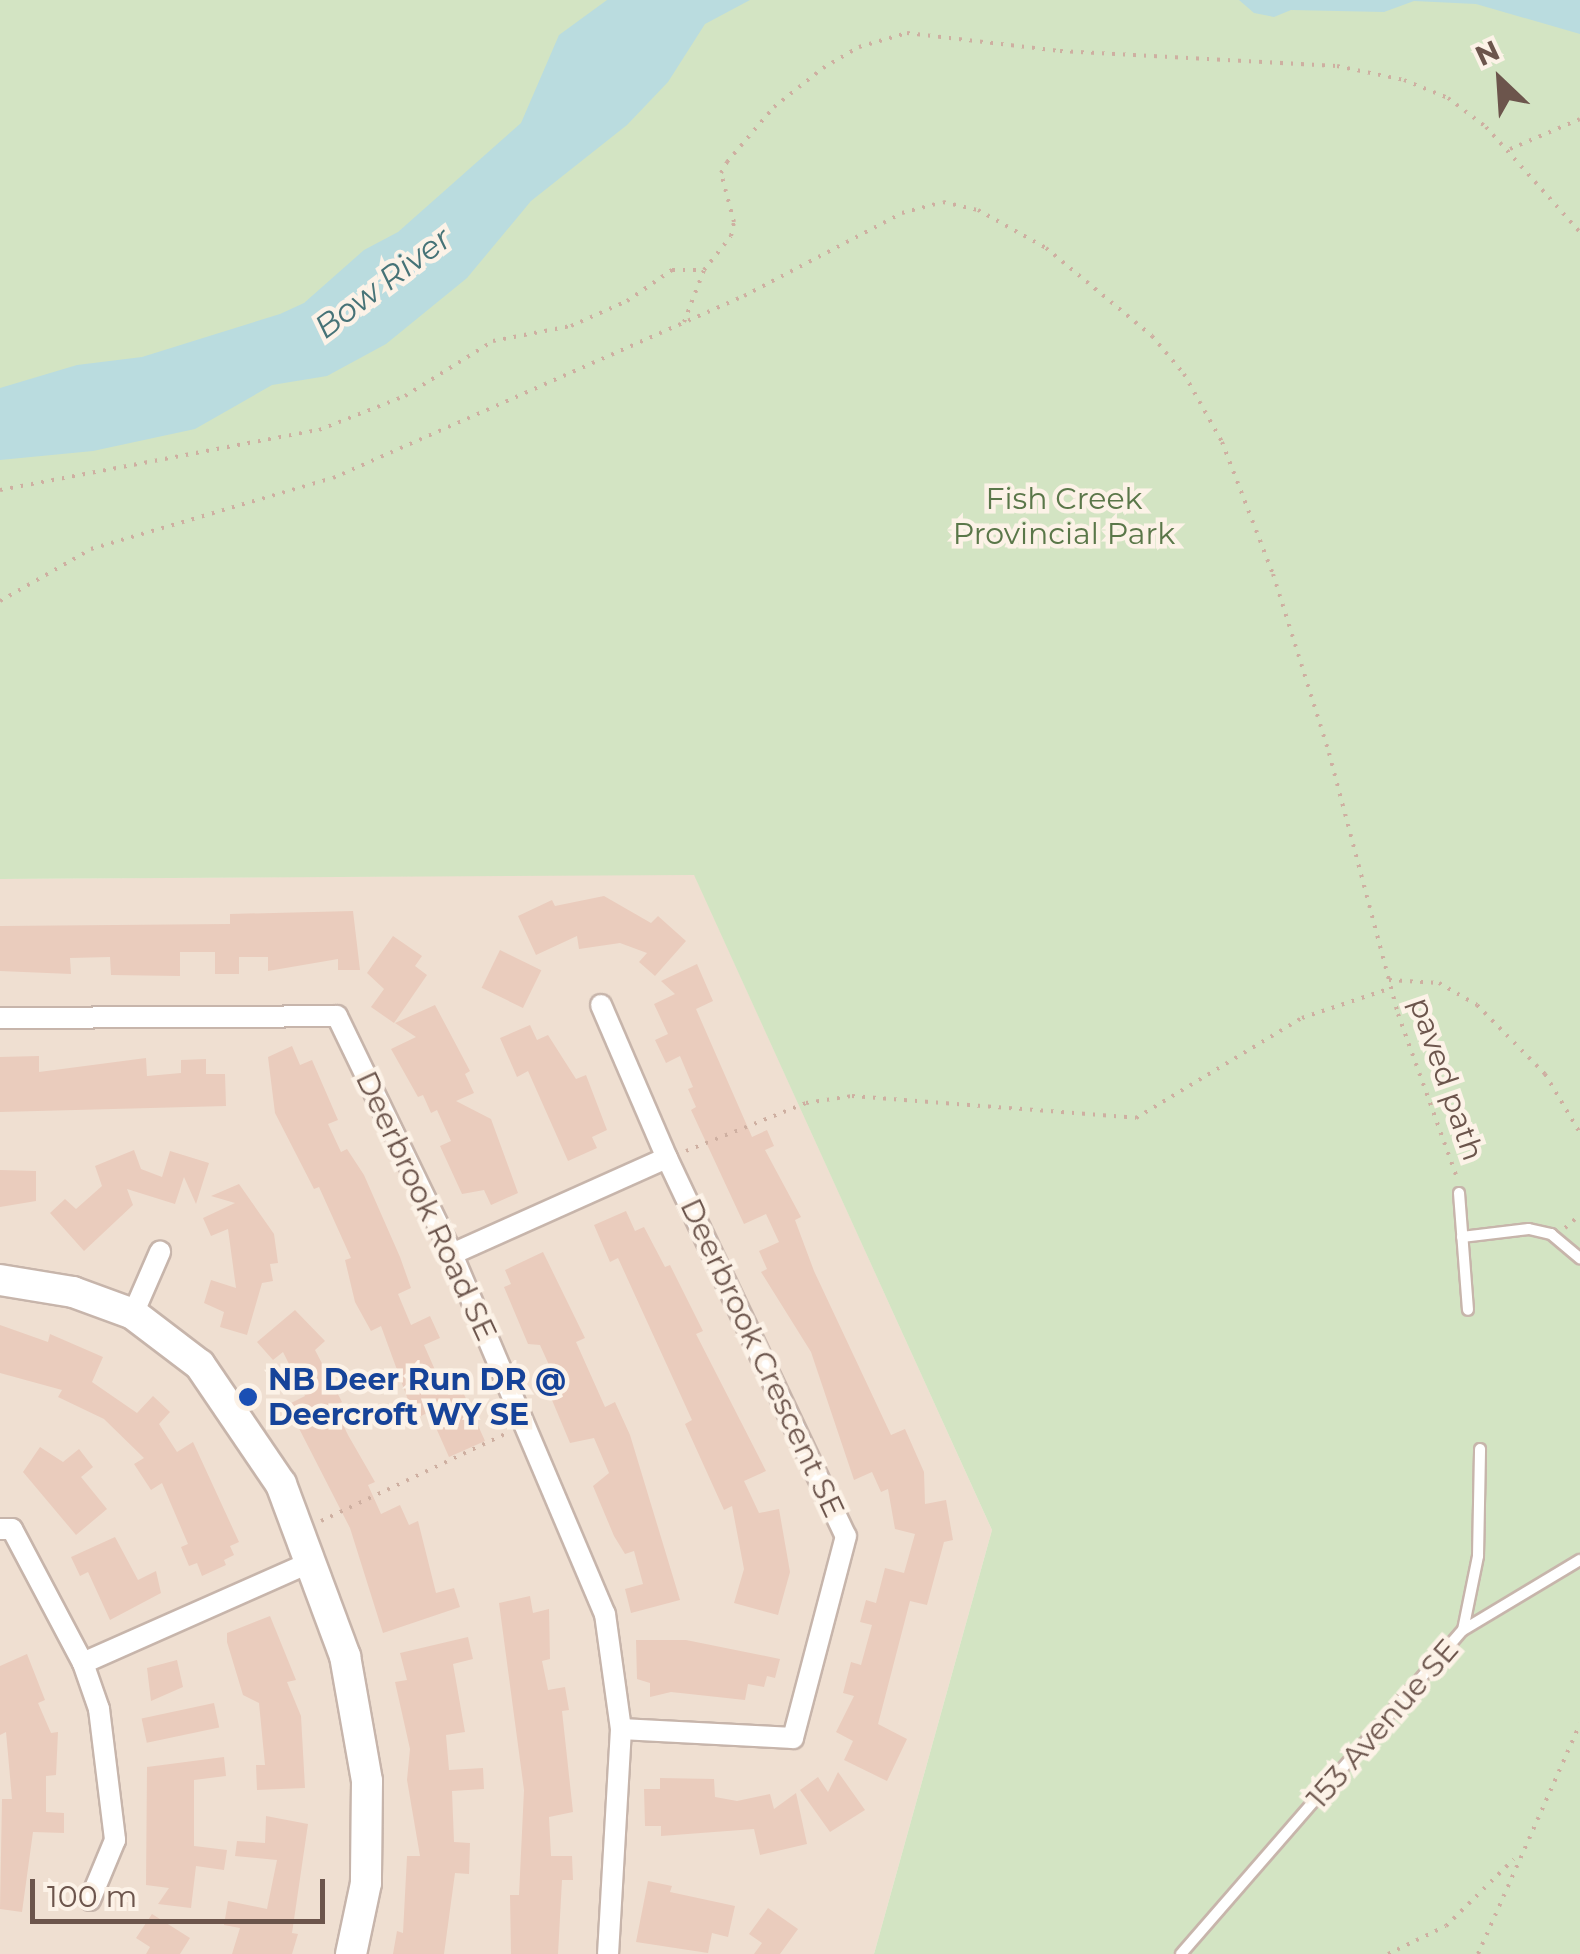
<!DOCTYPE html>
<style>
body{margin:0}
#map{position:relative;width:1580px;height:1954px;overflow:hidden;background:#f8eee2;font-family:Montserrat,sans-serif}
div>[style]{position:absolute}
.residential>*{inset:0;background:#efdfd1}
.green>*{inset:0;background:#d3e4c3}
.water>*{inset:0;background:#badcdf}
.building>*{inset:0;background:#eaccbd;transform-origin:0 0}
.path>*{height:4px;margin-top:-2px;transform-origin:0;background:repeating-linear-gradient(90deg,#ceafa1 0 2.5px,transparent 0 10.5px)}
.roads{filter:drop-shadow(2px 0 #c7b5ab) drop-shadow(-2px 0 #c7b5ab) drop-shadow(0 2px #c7b5ab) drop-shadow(0 -2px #c7b5ab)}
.lane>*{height:10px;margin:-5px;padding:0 5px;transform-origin:5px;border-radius:5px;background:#fff}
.street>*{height:20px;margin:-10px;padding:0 10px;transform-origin:10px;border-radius:10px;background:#fff}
.secondary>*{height:30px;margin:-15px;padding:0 15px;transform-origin:15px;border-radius:15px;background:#fff}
.dots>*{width:28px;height:28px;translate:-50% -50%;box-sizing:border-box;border:5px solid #fcf2e7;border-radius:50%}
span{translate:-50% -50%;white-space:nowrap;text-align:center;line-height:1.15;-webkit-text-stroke:9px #fcf2e7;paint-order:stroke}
.park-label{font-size:30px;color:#5a7749}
.street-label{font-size:30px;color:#6c554c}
.transit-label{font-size:30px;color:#164399;font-weight:700}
.left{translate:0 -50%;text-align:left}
.water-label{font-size:32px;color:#467377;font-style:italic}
.north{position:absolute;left:1450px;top:30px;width:100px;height:100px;-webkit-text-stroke:8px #fcf2e7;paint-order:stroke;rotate:335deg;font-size:28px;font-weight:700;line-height:40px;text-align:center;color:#6c554c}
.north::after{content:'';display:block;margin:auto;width:35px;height:45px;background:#6c554c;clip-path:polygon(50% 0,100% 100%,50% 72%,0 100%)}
.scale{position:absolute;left:30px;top:1879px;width:295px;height:45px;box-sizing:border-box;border:5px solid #6c554c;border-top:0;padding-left:12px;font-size:30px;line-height:35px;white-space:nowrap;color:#6c554c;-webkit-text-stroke:8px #fcf2e7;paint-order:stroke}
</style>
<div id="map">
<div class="residential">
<i style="clip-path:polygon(694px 874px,992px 1530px,874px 1954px,0 1954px,0 879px)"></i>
</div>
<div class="green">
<i style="clip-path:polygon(0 0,1580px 0,1580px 1954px,874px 1954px,992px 1530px,694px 875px,0 879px)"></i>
</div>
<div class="water">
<i style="clip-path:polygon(607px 0,750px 0,705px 24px,668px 82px,627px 125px,531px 201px,467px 278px,386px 344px,327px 376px,272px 385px,195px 429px,93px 451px,0 460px,0 388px,77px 365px,142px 357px,280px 314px,304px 303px,364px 250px,398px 232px,521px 123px,559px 35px)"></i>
<i style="clip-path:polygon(1239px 0,1580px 0,1580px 34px,1476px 4px,1414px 1px,1384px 12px,1291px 10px,1274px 17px,1254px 13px)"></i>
</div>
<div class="building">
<i style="clip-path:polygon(604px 896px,651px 923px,658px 916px,686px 941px,655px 976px,639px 962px,647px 953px,620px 943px,579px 949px,577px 936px,536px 955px,518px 916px,552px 900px,555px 906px)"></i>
<i style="clip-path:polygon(353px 911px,360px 970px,338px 970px,338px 959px,268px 971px,268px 957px,239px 957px,239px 974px,215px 974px,215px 952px,180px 952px,180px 976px,111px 975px,110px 957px,70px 958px,71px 974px,0 971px,0 926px,230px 924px,230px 914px)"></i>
<i style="clip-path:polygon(393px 936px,422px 956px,415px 966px,427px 975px,394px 1023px,371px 1007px,384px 989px,367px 973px)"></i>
<i style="left:500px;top:950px;width:46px;height:42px;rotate:26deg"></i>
<i style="clip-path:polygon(697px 964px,713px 1001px,696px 1009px,752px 1137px,767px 1130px,774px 1146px,765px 1150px,801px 1217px,795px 1220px,814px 1271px,891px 1435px,905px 1429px,924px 1472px,925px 1504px,946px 1500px,953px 1540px,944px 1542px,927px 1605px,910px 1601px,878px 1724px,907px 1739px,887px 1781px,844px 1760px,853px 1741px,836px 1732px,854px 1696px,843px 1693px,851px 1662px,861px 1665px,872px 1625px,860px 1622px,866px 1600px,876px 1603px,885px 1568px,904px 1573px,915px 1534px,895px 1529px,888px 1489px,881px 1492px,872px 1472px,854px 1480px,811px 1352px,761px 1272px,767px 1269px,759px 1251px,779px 1242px,766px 1214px,744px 1224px,691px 1110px,696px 1107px,688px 1089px,693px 1087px,680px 1056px,666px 1063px,655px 1040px,668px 1034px,654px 1004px,675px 994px,661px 981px)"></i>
<i style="clip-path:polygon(435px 1005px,470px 1071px,465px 1074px,474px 1093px,456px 1101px,491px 1119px,518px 1193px,491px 1205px,484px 1190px,462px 1194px,440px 1146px,451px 1141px,437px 1110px,431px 1113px,423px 1095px,418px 1097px,391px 1049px,416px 1037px,395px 1023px)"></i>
<i style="clip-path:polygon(530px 1025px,537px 1040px,548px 1035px,576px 1079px,586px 1075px,607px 1130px,592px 1137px,597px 1148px,568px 1161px,528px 1071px,517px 1077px,500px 1038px)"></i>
<i style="clip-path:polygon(292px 1046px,300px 1065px,312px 1060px,338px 1120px,328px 1124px,341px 1152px,347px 1149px,364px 1175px,400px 1257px,411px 1288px,398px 1294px,411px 1325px,430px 1316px,440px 1338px,424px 1345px,439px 1379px,454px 1372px,485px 1441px,449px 1457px,429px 1412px,415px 1419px,381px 1326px,371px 1331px,355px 1302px,345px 1260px,351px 1258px,319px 1187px,314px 1189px,275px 1113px,268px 1057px)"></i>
<i style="clip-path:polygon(39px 1056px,39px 1072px,146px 1058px,147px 1076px,181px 1073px,181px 1060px,206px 1059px,206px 1074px,225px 1074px,226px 1106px,0 1112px,0 1057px)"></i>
<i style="clip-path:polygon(134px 1150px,141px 1169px,162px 1177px,170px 1151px,209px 1163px,196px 1204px,184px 1177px,175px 1204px,127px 1189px,133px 1205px,84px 1251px,50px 1213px,65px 1199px,76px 1209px,102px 1186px,95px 1166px)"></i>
<i style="clip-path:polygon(0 1170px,36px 1171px,36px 1201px,0 1207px)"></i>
<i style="clip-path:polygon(239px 1184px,274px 1234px,278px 1263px,270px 1264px,273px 1281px,262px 1283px,247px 1335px,220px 1327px,224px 1312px,204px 1303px,211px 1280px,236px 1288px,228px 1229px,211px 1236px,203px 1218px,235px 1203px,211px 1196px)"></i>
<i style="clip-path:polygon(626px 1211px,635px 1231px,644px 1227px,665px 1267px,670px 1265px,703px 1331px,696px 1334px,766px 1471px,744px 1481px,759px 1513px,779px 1509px,790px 1572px,778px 1615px,734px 1603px,744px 1569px,732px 1506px,724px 1510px,685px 1424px,692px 1420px,618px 1258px,610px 1262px,594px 1225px)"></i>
<i style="clip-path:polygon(543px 1252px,585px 1338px,576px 1342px,605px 1407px,615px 1402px,630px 1435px,680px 1600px,631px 1613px,625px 1589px,643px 1584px,634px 1551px,625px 1554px,614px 1536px,593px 1486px,609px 1473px,594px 1438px,570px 1443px,544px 1381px,554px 1376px,540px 1345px,528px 1344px,504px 1287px,511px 1284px,505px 1270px)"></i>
<i style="clip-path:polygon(295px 1310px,325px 1341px,315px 1350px,342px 1402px,334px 1406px,348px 1435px,375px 1482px,368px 1485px,381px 1514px,400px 1505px,409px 1525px,418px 1521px,436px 1593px,454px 1588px,460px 1607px,383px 1633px,350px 1528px,287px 1405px,305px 1396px,283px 1352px,273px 1360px,257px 1342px)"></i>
<i style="clip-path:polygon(0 1325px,48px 1342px,50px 1334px,103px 1357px,92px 1382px,137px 1413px,153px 1396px,170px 1412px,159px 1424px,177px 1452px,193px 1442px,239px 1542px,230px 1546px,234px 1555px,224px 1560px,226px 1565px,202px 1576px,197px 1563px,189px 1566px,181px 1547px,188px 1544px,162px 1483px,151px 1490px,134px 1464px,144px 1458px,104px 1419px,58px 1397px,62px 1390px,0 1373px)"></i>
<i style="clip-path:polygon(40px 1447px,63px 1462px,79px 1449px,93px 1467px,81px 1477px,107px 1509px,76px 1535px,23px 1472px)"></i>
<i style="clip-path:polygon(115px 1537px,138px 1580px,156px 1571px,161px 1593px,110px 1620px,88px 1572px,80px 1576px,71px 1557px)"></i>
<i style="clip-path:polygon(530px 1596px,533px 1613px,549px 1609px,550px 1659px,542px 1661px,548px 1690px,565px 1687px,569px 1710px,562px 1711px,573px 1812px,549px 1817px,551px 1856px,572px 1856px,573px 1880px,562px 1880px,558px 1954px,511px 1954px,510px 1895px,519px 1895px,524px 1790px,499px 1603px)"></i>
<i style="clip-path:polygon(270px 1616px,296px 1680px,287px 1682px,301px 1716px,305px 1788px,257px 1790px,256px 1765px,265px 1765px,259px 1703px,243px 1695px,227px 1642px,227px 1633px)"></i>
<i style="clip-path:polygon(468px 1637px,473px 1659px,453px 1664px,465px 1732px,446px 1735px,449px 1770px,483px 1768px,484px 1789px,452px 1791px,454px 1842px,470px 1843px,469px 1874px,455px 1873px,444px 1954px,393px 1954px,397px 1931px,403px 1933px,407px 1856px,420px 1856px,407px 1780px,410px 1749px,395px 1682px,407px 1680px,400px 1653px)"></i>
<i style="clip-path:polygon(636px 1640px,686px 1640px,780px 1659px,775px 1678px,767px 1676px,764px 1687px,748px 1684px,745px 1700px,671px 1692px,650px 1697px,650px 1683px,637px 1679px)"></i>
<i style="clip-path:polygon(27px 1654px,45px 1700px,38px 1703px,51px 1733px,58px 1732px,56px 1775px,46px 1776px,46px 1812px,64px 1813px,64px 1833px,33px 1832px,22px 1912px,0 1909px,2px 1799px,12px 1799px,6px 1732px,0 1735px,0 1666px)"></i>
<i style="clip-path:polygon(177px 1660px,183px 1687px,151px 1701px,147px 1668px)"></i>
<i style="left:214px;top:1703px;width:25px;height:74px;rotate:78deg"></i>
<i style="clip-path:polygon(224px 1757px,226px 1776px,194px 1780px,194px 1846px,227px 1850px,224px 1870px,196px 1866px,191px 1908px,158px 1904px,169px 1888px,146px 1885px,147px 1767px)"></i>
<i style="clip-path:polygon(838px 1772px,865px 1810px,830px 1832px,800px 1790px,818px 1777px,828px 1792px)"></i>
<i style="clip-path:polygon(660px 1778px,714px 1779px,715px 1797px,737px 1801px,770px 1794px,774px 1809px,796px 1793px,807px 1844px,760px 1855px,754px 1829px,661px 1836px,661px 1826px,645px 1826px,644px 1789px,660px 1789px)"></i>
<i style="clip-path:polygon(266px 1816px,308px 1824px,292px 1933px,298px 1934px,292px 1954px,232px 1954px,240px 1928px,224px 1925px,228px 1901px,267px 1909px,277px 1860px,235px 1856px,237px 1841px,265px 1843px)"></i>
<i style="clip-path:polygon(648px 1881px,672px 1886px,670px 1892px,735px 1906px,728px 1937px,712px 1933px,708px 1953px,636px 1942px)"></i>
<i style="clip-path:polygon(768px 1908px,798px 1929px,780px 1954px,754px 1954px,762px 1943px,749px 1934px)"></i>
<i style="clip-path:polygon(152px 1914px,190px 1938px,180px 1954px,146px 1954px,150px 1947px,136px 1938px)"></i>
</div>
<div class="path">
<i style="left:1510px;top:149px;width:76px;rotate:-23.2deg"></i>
<i style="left:684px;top:322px;width:56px;rotate:-69deg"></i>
<i style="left:704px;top:270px;width:43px;rotate:-51.5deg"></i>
<i style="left:731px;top:236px;width:14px;rotate:-78deg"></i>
<i style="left:734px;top:222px;width:51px;rotate:-104.9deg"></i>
<i style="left:721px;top:173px;width:13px;rotate:-61deg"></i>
<i style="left:727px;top:162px;width:72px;rotate:-49.5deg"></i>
<i style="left:774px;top:107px;width:63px;rotate:-38.5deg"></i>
<i style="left:823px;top:68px;width:42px;rotate:-30.3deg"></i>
<i style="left:859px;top:47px;width:50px;rotate:-16.3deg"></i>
<i style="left:907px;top:33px;width:154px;rotate:6.7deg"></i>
<i style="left:1060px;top:51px;width:277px;rotate:3.1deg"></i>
<i style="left:1337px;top:66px;width:68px;rotate:11.8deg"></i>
<i style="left:1404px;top:80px;width:48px;rotate:22.2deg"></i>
<i style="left:1448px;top:98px;width:48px;rotate:37.3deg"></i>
<i style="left:1486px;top:127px;width:141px;rotate:48.2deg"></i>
<i style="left:0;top:490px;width:325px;rotate:-10.7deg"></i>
<i style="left:319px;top:430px;width:92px;rotate:-21.6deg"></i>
<i style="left:405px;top:396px;width:104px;rotate:-32deg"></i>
<i style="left:493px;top:341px;width:79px;rotate:-10.9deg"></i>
<i style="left:571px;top:326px;width:61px;rotate:-24.1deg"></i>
<i style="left:627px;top:301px;width:55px;rotate:-34.6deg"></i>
<i style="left:672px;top:270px;width:32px"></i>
<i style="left:0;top:601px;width:105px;rotate:-29.7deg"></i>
<i style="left:91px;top:549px;width:252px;rotate:-16.4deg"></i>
<i style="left:333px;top:478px;width:449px;rotate:-23.9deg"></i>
<i style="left:744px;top:296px;width:178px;rotate:-27.7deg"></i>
<i style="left:902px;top:213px;width:42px;rotate:-15deg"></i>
<i style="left:943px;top:202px;width:36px;rotate:13deg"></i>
<i style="left:978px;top:210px;width:78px;rotate:29.2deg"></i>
<i style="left:1046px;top:248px;width:138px;rotate:39.7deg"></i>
<i style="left:1152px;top:336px;width:50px;rotate:49.9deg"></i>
<i style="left:1184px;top:374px;width:78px;rotate:60.8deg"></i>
<i style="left:1222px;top:442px;width:142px;rotate:68.9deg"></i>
<i style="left:1273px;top:574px;width:188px;rotate:72.6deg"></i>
<i style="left:1329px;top:753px;width:270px;rotate:75.2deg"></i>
<i style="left:1398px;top:1014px;width:177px;rotate:70.2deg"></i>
<i style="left:1389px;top:980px;width:50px;rotate:3.4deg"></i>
<i style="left:1439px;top:983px;width:44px;rotate:30.1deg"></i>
<i style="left:1477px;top:1005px;width:97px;rotate:45.4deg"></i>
<i style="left:1545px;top:1074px;width:69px;rotate:59.3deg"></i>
<i style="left:686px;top:1151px;width:129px;rotate:-21.8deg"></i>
<i style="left:806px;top:1103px;width:47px;rotate:-8.7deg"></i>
<i style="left:852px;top:1096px;width:285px;rotate:4.4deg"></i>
<i style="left:1136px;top:1118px;width:194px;rotate:-31.1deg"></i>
<i style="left:1302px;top:1018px;width:94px;rotate:-18.6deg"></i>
<i style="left:1565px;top:1228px;width:20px;rotate:-41deg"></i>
<i style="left:321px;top:1521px;width:206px;rotate:-25.3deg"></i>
<i style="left:1388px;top:1954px;width:64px;rotate:-25.8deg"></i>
<i style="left:1446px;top:1926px;width:95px;rotate:-44.6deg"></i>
<i style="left:1478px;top:1954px;width:252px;rotate:-66.1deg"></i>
</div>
<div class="roads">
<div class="lane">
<i style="left:1459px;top:1193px;width:117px;rotate:85.6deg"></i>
<i style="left:1462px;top:1237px;width:67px;rotate:-6.8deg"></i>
<i style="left:1529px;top:1229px;width:23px;rotate:13deg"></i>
<i style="left:1551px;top:1234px;width:38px;rotate:40deg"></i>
<i style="left:1465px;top:1629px;width:134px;rotate:-31deg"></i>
<i style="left:1181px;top:1954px;width:430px;rotate:-49deg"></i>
<i style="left:1463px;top:1630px;width:76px;rotate:-78.5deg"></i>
<i style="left:1478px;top:1556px;width:107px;rotate:-88.9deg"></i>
</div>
<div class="street">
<i style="left:601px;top:1005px;width:167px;rotate:66.7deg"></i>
<i style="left:0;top:1018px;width:337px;rotate:-0.3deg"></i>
<i style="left:337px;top:1016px;width:264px;rotate:64.2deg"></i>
<i style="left:452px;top:1254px;width:391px;rotate:67deg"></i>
<i style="left:605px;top:1614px;width:116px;rotate:82.1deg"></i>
<i style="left:621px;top:1729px;width:225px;rotate:93.3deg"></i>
<i style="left:452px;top:1254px;width:235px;rotate:-24.1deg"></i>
<i style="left:667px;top:1158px;width:418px;rotate:64.7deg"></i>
<i style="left:846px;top:1536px;width:209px;rotate:104.7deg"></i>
<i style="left:793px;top:1738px;width:172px;rotate:-177deg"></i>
<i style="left:133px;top:1314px;width:68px;rotate:-66.5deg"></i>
<i style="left:0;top:1529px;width:12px"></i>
<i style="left:12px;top:1529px;width:152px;rotate:62.1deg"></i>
<i style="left:83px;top:1663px;width:249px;rotate:-23.9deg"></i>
<i style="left:83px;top:1663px;width:49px;rotate:70.8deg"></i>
<i style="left:99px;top:1709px;width:132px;rotate:83deg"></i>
<i style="left:115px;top:1840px;width:65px;rotate:112.6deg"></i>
</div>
<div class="secondary">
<i style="left:0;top:1280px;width:74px;rotate:9.3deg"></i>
<i style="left:73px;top:1292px;width:64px;rotate:20.1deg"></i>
<i style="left:133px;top:1314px;width:84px;rotate:37.3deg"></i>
<i style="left:200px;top:1365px;width:144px;rotate:55.8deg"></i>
<i style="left:281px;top:1484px;width:184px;rotate:69.6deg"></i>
<i style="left:345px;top:1656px;width:127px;rotate:80deg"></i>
<i style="left:367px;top:1781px;width:102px;rotate:90.6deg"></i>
<i style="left:366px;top:1883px;width:73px;rotate:101.9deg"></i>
</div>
</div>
<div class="dots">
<i style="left:248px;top:1397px;background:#1a4fb4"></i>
</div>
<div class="park-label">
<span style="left:1064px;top:516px">Fish Creek<br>Provincial Park</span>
</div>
<div class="street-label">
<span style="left:1446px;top:1079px;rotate:71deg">paved path</span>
<span style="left:426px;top:1206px;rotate:65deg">Deerbrook Road SE</span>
<span style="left:762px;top:1358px;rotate:65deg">Deerbrook Crescent SE</span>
<span style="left:1383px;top:1724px;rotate:-49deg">153 Avenue SE</span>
</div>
<div class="transit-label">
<span class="left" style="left:268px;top:1397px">NB Deer Run DR @<br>Deercroft WY SE</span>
</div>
<div class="water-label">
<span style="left:383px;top:283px;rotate:-37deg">Bow River</span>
</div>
<div class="north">N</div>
<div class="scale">100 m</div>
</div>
